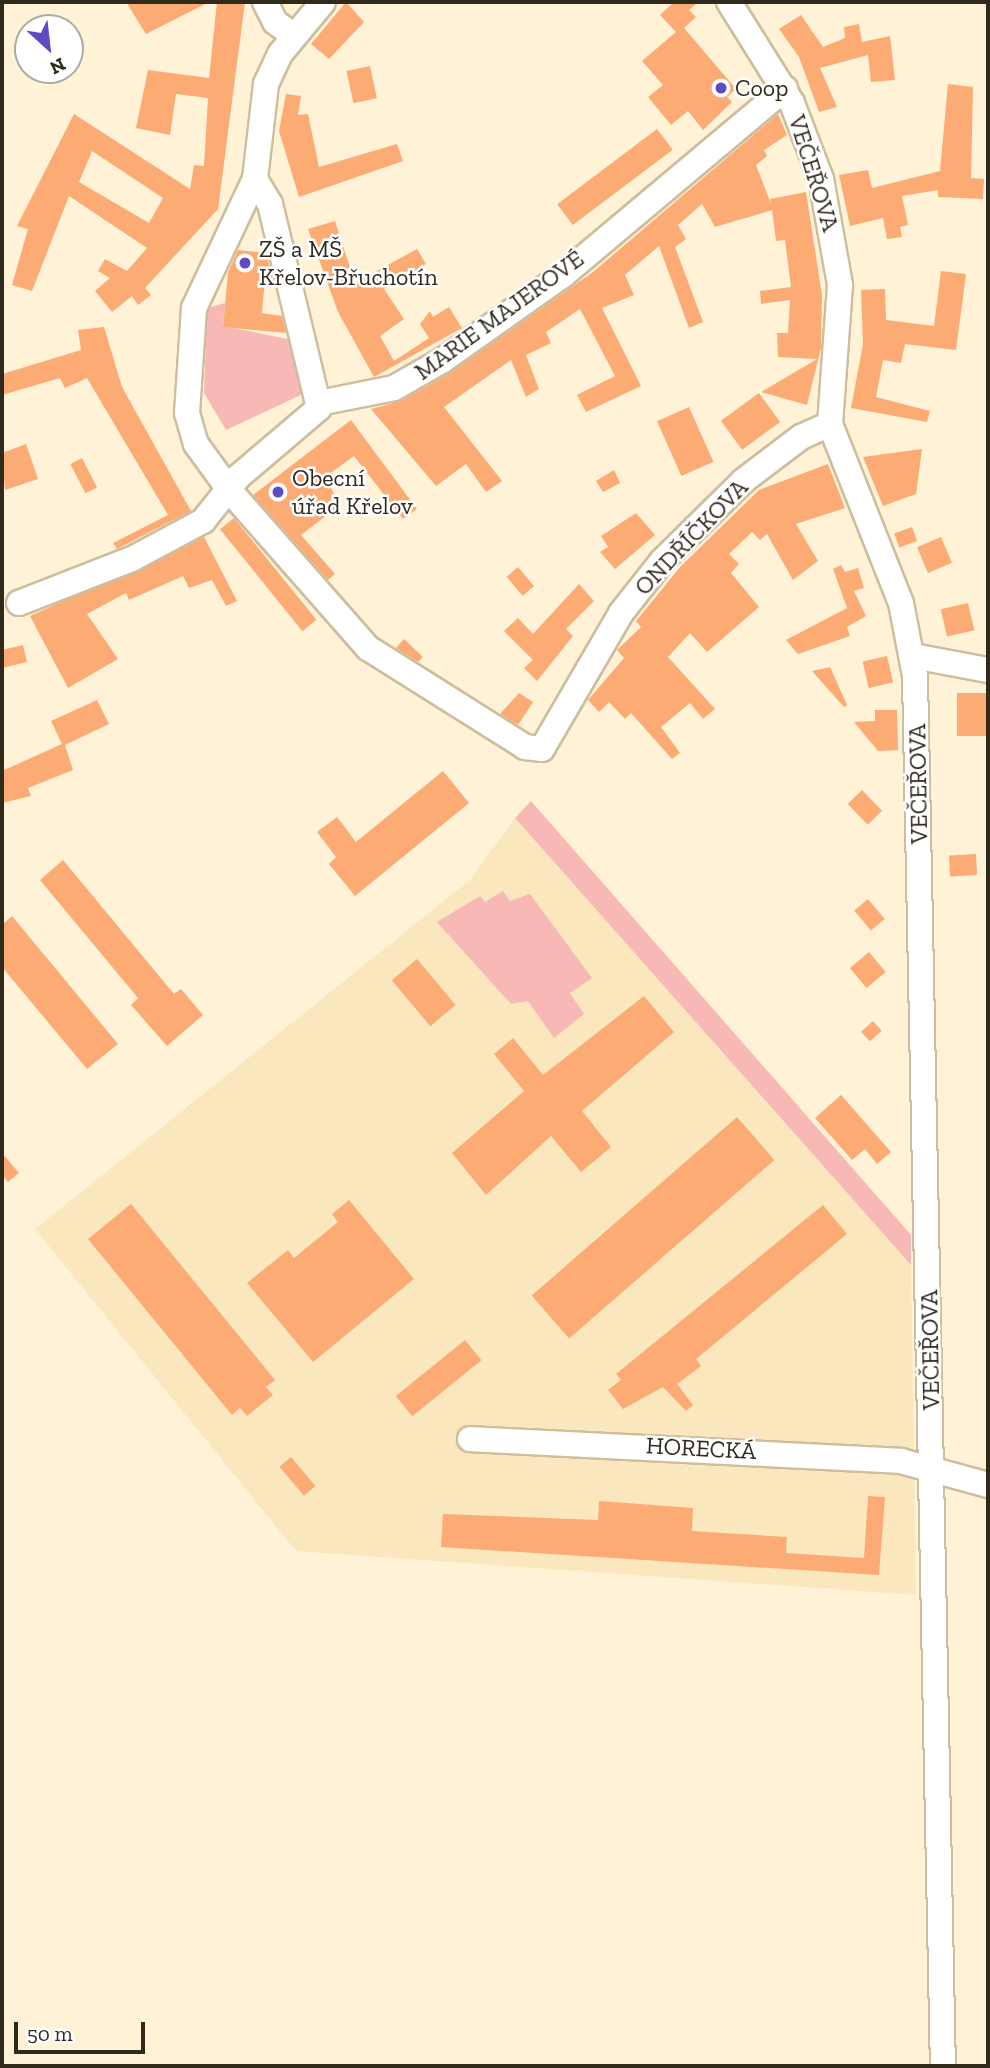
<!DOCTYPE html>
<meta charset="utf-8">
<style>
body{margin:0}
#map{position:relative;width:990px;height:2068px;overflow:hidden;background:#fff2d6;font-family:"Zilla Slab",serif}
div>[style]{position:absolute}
.built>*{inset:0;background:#fae7be}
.green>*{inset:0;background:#f7b8b6}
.building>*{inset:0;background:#fdab75;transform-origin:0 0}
.roads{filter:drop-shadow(2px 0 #cdbe9d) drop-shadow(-2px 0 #cdbe9d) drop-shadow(0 2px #cdbe9d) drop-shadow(0 -2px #cdbe9d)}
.minor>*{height:24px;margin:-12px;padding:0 12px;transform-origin:12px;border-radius:12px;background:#fff}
.dots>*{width:19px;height:19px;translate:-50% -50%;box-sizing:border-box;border:4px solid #fff;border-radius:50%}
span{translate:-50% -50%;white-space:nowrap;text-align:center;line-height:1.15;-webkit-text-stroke:5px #fff;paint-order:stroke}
.poi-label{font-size:24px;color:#302a1d}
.left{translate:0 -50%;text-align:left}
.street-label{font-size:24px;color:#302a1d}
.frame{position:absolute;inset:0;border:4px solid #302a1d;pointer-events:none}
.north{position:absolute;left:14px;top:14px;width:70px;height:70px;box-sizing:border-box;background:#fff;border:2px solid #acaaa5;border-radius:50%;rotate:153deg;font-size:19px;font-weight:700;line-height:28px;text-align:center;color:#302a1d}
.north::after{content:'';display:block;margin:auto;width:24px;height:32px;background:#5c4bc3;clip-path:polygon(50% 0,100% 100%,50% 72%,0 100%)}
.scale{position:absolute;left:14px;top:2022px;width:131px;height:32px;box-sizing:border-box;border:4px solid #302a1d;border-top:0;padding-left:9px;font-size:21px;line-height:24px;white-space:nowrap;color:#302a1d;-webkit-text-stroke:5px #fff;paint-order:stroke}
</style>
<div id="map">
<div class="built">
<i style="clip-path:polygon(515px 818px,911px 1265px,916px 1595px,296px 1551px,35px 1229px,470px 880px)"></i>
</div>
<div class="green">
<i style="clip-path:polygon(225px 303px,223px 326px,293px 340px,305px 393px,226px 430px,204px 393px,207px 308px)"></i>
<i style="clip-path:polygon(531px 801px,911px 1235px,911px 1265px,515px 818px)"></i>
<i style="clip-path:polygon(503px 891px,510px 901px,530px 894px,592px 978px,570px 993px,584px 1014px,554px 1038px,528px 1001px,511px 1004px,437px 922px,480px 896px,485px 902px)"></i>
</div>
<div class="building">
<i style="clip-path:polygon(126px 2px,209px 2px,146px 34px)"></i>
<i style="clip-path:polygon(evenodd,217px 2px,245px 2px,218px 209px,145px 288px,151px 295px,138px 305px,132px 296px,112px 312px,95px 291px,110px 278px,98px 271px,105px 259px,127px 271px,147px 248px,69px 196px,32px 291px,12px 285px,28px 229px,17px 226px,74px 114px,190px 189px,194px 165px,204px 166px,208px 98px,176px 94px,170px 135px,136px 128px,148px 70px,209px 78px,217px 2px,92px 151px,163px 198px,149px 223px,79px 182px,92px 151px)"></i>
<i style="clip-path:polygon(346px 2px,364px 22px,329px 59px,311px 44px)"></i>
<i style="clip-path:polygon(674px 2px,698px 2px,689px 10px,696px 17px,684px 28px,736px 89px,727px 97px,732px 102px,703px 130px,688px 111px,671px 125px,648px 97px,663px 85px,642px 61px,676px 32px,660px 15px)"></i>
<i style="clip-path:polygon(801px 15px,823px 47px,845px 38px,844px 27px,859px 24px,862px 42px,890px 36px,895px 80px,871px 82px,868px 55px,820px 68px,837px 107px,819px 112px,799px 57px,779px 29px)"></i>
<i style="left:370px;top:66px;width:33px;height:24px;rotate:78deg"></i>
<i style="clip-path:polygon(948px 84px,973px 87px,971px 178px,984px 179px,983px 199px,938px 197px,938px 190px,902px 196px,908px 225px,900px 227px,902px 237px,887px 239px,883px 218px,850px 226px,839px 175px,868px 170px,872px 188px,940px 171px)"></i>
<i style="clip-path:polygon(286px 94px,301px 96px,298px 115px,308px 114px,319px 167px,397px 144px,403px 161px,299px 197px,279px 131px)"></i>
<i style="clip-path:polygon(778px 114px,787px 135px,764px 150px,767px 156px,756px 165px,771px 204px,770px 199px,806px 192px,822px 295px,821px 348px,807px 405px,761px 392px,817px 359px,778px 357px,777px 333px,788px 333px,790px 300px,761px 304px,760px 291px,791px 287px,785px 240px,776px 241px,772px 210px,715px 227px,702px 204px,678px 225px,686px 239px,675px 247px,703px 322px,689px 328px,659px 246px,625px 275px,634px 295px,602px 308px,641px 386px,586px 412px,577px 395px,615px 376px,580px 309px,546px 332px,551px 343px,526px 355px,539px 389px,526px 397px,511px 360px,444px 407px,502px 481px,486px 492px,466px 464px,436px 486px,371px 409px,401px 401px,450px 373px,593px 272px)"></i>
<i style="left:657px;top:129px;width:26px;height:125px;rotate:53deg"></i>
<i style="clip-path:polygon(335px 221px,355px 283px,417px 249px,426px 264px,384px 289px,404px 319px,380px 336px,394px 361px,429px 338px,420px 324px,430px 311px,433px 317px,449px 307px,462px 328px,374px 377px,338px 312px,308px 229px)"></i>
<i style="clip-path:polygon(238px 250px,266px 253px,273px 278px,265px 278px,262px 313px,282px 316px,286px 333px,223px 327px,228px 272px)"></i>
<i style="clip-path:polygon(941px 271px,966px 274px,956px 350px,905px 344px,901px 363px,883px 360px,876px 397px,930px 411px,927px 422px,851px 408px,863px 344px,861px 290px,885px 289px,886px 320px,934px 326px)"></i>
<i style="clip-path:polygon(104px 327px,122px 387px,191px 511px,117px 549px,113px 543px,168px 515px,87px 378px,65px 388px,60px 378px,2px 395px,2px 374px,81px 350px,78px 330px)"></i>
<i style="left:759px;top:393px;width:36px;height:47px;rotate:54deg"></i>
<i style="left:689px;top:407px;width:60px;height:35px;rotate:66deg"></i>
<i style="clip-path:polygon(351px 420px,417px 509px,403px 519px,354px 456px,325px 477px,340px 505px,301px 535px,335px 574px,328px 580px,253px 495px)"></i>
<i style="clip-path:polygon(26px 444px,38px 479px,5px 490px,2px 453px)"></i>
<i style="clip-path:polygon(922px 449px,916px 494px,883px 506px,863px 457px)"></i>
<i style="left:82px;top:458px;width:33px;height:13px;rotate:63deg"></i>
<i style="clip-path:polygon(828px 464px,845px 508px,796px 524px,818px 561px,793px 580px,767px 534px,760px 540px,752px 532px,729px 554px,739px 564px,731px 573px,759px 607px,707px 652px,690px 633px,668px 657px,715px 709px,703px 719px,690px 703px,661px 727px,680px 753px,672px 759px,631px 713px,625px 719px,609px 702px,599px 712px,588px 700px,624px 658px,617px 650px,641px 627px,636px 621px,681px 566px,759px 490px)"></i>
<i style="clip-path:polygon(614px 470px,620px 483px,603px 492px,596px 481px)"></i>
<i style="clip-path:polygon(636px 513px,655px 535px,615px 569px,600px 552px,608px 547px,601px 536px)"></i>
<i style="left:234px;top:518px;width:131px;height:18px;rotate:51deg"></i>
<i style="left:912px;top:527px;width:15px;height:19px;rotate:70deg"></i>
<i style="clip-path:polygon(204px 537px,237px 601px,226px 606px,212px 580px,189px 588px,183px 576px,129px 600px,126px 593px,87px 614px,118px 659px,68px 688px,30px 616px)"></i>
<i style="left:941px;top:537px;width:28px;height:26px;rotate:67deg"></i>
<i style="clip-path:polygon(841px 565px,845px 572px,858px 568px,864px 588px,854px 591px,866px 616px,847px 627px,850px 636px,798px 654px,786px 640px,847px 608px,833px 569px)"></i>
<i style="left:518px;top:567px;width:25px;height:15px;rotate:50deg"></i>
<i style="clip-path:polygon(579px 584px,594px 601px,566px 629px,573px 636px,537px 681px,524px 668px,533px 660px,504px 631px,518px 618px,533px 634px)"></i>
<i style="left:968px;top:603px;width:28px;height:28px;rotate:77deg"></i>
<i style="clip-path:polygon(404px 639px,423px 657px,418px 662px,396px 648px)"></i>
<i style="clip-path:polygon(23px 645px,27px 662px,2px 668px,2px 650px)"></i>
<i style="left:887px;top:656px;width:27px;height:25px;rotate:77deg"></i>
<i style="clip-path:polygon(830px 667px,847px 705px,844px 707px,812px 671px)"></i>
<i style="clip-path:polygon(519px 693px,533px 702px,518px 725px,500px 714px)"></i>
<i style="left:957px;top:693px;width:30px;height:43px"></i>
<i style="clip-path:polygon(97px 700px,109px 724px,65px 745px,73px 770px,28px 788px,31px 796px,2px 803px,2px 771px,62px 744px,51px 721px)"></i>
<i style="clip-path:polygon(875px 710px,897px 710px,898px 750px,878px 751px,854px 722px,875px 721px)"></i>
<i style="clip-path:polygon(443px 771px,469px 803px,355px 896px,329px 864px,336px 857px,317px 832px,337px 817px,356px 842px)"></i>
<i style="left:862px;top:790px;width:29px;height:20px;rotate:46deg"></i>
<i style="left:976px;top:854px;width:21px;height:27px;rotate:87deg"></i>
<i style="clip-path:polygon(63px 860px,174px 994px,181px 989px,203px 1015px,167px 1046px,131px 1005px,138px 998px,40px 880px)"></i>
<i style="left:868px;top:899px;width:26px;height:18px;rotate:50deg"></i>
<i style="clip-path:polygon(12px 916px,118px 1044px,87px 1069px,2px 967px,2px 925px)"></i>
<i style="left:869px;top:952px;width:26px;height:25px;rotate:50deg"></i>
<i style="left:417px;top:959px;width:60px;height:33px;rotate:50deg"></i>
<i style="clip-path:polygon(644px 996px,674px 1032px,582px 1111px,611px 1147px,581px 1172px,551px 1136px,486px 1195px,452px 1153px,524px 1091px,494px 1054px,513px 1038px,543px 1075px)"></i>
<i style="left:873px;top:1021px;width:13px;height:16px;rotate:48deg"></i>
<i style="clip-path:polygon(841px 1095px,891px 1152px,877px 1164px,865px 1149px,852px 1160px,815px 1118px)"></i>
<i style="left:737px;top:1117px;width:57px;height:272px;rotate:49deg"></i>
<i style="clip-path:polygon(2px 1153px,19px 1173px,8px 1182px,2px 1175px)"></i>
<i style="clip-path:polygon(349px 1200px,414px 1279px,313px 1362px,247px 1283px,288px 1250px,294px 1258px,338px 1222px,332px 1214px)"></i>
<i style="clip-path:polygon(131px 1204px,275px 1380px,266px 1387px,273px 1395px,247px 1416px,240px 1408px,232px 1415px,88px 1239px)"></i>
<i style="clip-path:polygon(823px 1205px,847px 1234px,696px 1359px,701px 1366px,677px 1384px,693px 1405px,686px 1411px,663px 1387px,623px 1409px,608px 1390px,621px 1380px,616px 1374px)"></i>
<i style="left:465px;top:1340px;width:26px;height:89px;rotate:51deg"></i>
<i style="left:291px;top:1457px;width:38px;height:15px;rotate:50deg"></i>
<i style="clip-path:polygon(868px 1496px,885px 1497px,879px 1575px,441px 1547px,443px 1514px,598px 1520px,599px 1501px,693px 1508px,692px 1531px,787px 1537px,786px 1553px,864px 1558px)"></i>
</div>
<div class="roads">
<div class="minor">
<i style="left:265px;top:2px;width:22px;rotate:63deg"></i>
<i style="left:275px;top:22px;width:24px;rotate:36deg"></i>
<i style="left:323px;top:2px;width:67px;rotate:129.6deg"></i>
<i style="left:280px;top:54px;width:33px;rotate:115deg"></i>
<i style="left:266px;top:84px;width:96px;rotate:96.6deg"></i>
<i style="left:255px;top:179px;width:143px;rotate:115.3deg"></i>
<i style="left:194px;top:308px;width:105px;rotate:93.8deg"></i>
<i style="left:187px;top:413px;width:32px;rotate:74deg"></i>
<i style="left:196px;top:444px;width:58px;rotate:54.1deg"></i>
<i style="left:230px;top:491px;width:209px;rotate:48.7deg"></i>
<i style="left:368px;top:648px;width:186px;rotate:32.2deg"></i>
<i style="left:525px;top:747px;width:17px;rotate:7deg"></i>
<i style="left:542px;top:749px;width:157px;rotate:-59.8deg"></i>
<i style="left:621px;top:613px;width:66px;rotate:-51.7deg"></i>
<i style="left:662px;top:561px;width:114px;rotate:-44.6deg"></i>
<i style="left:743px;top:481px;width:73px;rotate:-37.2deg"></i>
<i style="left:801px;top:437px;width:32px;rotate:-24deg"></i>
<i style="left:729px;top:2px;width:119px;rotate:58deg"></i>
<i style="left:792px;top:103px;width:81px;rotate:69.1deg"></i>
<i style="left:821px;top:179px;width:108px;rotate:79.8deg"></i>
<i style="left:840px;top:285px;width:139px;rotate:94.1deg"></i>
<i style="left:830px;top:424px;width:193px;rotate:68.4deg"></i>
<i style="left:901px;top:603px;width:74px;rotate:79.1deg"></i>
<i style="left:915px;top:676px;width:1390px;rotate:88.85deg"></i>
<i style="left:319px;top:403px;width:76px;rotate:-11.3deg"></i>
<i style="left:394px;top:388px;width:56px;rotate:-29.7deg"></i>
<i style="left:443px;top:360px;width:147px;rotate:-35.3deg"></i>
<i style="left:563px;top:275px;width:290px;rotate:-40deg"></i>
<i style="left:19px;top:603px;width:121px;rotate:-21.3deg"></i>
<i style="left:132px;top:559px;width:81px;rotate:-28.2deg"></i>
<i style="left:203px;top:521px;width:56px;rotate:-51.5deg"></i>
<i style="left:238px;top:477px;width:106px;rotate:-40.4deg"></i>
<i style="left:319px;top:408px;width:210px;rotate:-103.5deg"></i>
<i style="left:270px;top:204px;width:29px;rotate:-121deg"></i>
<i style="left:913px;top:656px;width:76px;rotate:10.6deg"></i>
<i style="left:470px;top:1439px;width:432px;rotate:2.9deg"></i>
<i style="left:901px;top:1461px;width:90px;rotate:15.4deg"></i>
</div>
</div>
<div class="dots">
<i style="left:721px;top:88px;background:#5c4bc3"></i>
<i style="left:245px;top:263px;background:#5c4bc3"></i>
<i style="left:278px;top:492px;background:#5c4bc3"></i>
</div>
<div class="poi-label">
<span class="left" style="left:735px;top:88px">Coop</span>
<span class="left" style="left:259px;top:263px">ZŠ a MŠ<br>Křelov-Břuchotín</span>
<span class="left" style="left:292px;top:492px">Obecní<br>úřad Křelov</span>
</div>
<div class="street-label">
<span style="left:814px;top:173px;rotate:73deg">VEČEŘOVA</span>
<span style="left:499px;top:315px;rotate:-36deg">MARIE MAJEROVÉ</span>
<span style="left:691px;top:537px;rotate:-46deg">ONDŘÍČKOVA</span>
<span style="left:918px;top:784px;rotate:-91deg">VEČEŘOVA</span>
<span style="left:930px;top:1350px;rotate:-91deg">VEČEŘOVA</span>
<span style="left:701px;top:1448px;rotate:3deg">HORECKÁ</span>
</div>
<div class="frame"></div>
<div class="north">N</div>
<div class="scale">50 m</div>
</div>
